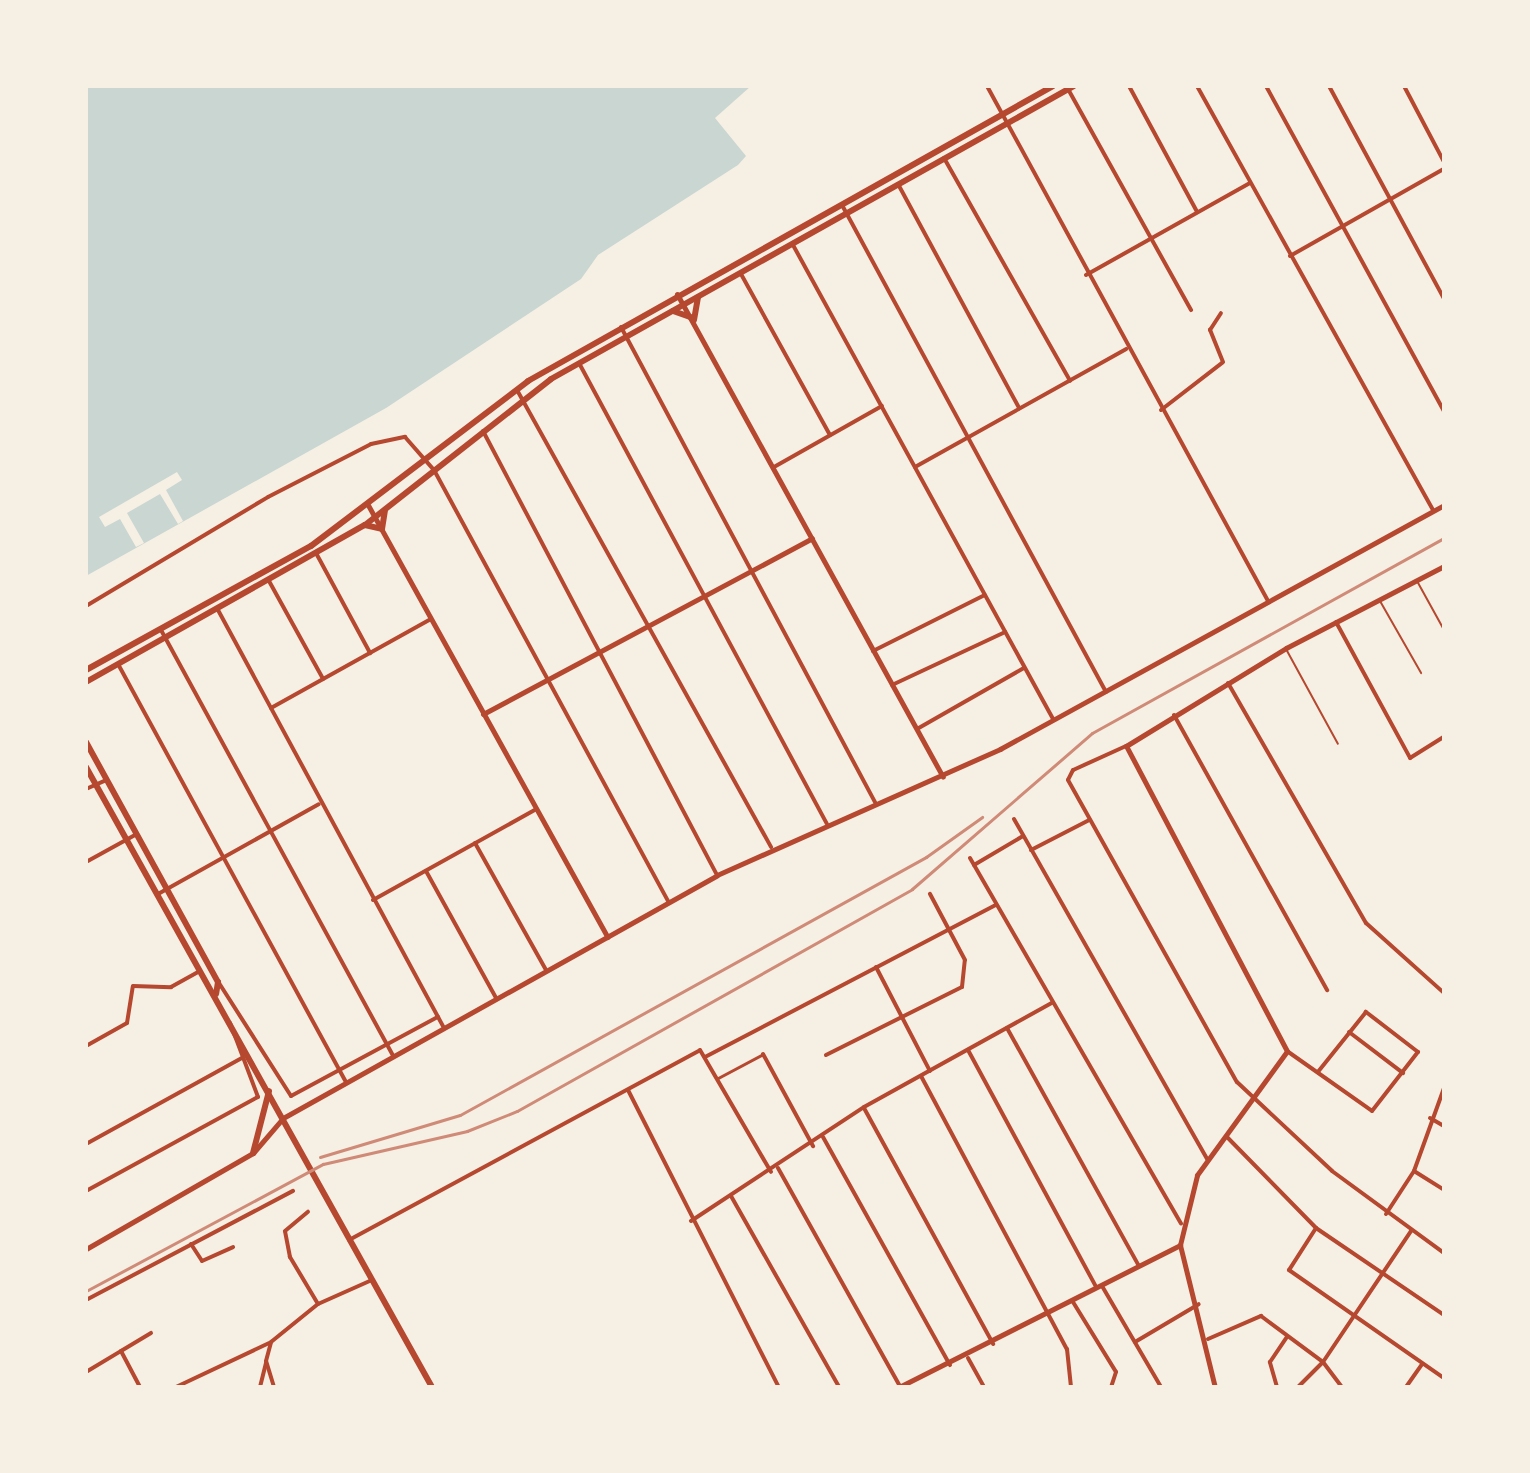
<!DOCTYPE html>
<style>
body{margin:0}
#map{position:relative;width:1530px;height:1473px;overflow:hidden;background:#f6efe4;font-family:"Sofia Sans Condensed",sans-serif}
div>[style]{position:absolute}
.water>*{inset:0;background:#c9d6d2}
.pier>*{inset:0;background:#f6efe4}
.service>*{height:2px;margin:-1px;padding:0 1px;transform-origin:1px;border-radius:1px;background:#b5482f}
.pedestrian>*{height:3px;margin:-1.5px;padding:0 1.5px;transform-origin:1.5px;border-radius:1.5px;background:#b5482f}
.minor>*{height:4px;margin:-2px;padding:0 2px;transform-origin:2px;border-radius:2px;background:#b5482f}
.tertiary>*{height:5px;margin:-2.5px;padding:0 2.5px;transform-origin:2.5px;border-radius:2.5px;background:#b5482f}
.secondary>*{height:5px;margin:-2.5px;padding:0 2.5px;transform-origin:2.5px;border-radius:2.5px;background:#b5482f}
.primary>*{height:6px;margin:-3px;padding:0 3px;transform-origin:3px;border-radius:3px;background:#b5482f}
.rail>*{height:3px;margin:-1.5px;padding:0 1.5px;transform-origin:1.5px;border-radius:1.5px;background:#cf8b77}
span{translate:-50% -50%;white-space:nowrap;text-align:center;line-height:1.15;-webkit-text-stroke:6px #f6efe4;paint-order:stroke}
.frame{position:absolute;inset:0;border:88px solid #f6efe4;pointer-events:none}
</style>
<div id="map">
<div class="water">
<i style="clip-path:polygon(86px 86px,751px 86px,715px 118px,746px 156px,738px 165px,598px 255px,581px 279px,386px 408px,86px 576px)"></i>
</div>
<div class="pier">
<i style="clip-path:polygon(177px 472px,182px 480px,166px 490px,183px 521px,178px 524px,160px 494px,127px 513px,144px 543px,136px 547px,120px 519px,105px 527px,99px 517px)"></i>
</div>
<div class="service">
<i style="left:1417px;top:581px;width:56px;rotate:61.1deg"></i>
<i style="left:1380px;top:601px;width:83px;rotate:60.3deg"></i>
<i style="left:1286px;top:649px;width:108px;rotate:61.3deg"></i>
</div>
<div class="pedestrian">
<i style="left:718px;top:1078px;width:51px;rotate:-28.1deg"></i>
</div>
<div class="minor">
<i style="left:987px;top:86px;width:587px;rotate:61.38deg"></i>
<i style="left:1129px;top:86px;width:143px;rotate:61.6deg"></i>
<i style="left:1197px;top:86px;width:485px;rotate:60.9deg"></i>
<i style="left:1266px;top:86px;width:371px;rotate:61.3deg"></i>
<i style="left:1329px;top:86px;width:242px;rotate:61.6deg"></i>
<i style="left:1404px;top:86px;width:86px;rotate:62.2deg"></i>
<i style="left:1068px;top:89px;width:253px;rotate:60.9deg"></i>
<i style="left:944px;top:158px;width:256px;rotate:60.5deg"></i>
<i style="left:898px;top:184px;width:255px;rotate:61.6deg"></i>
<i style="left:842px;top:205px;width:554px;rotate:61.54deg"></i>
<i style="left:793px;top:245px;width:541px;rotate:61.25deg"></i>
<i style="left:1290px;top:256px;width:177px;rotate:-29.5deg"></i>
<i style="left:741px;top:274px;width:184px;rotate:61.1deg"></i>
<i style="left:1086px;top:275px;width:188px;rotate:-29.3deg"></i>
<i style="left:621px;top:327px;width:541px;rotate:61.87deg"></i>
<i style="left:579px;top:363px;width:523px;rotate:61.72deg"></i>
<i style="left:517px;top:390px;width:523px;rotate:60.93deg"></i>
<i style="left:1161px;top:410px;width:78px;rotate:-37.7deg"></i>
<i style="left:1223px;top:362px;width:35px;rotate:-112deg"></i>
<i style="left:1210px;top:330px;width:20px;rotate:-57deg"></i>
<i style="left:483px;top:431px;width:502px;rotate:62.21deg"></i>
<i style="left:774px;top:467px;width:124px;rotate:-29.5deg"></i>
<i style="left:915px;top:467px;width:242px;rotate:-29.2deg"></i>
<i style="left:316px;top:553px;width:114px;rotate:61.6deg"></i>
<i style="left:269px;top:581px;width:112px;rotate:61.1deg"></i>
<i style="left:86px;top:606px;width:212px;rotate:-30.9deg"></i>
<i style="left:268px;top:497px;width:116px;rotate:-27.2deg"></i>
<i style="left:371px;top:444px;width:35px;rotate:-12deg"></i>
<i style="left:405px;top:437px;width:44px;rotate:48.7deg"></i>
<i style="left:434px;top:470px;width:492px;rotate:61.5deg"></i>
<i style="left:218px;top:610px;width:475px;rotate:61.6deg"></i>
<i style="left:1336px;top:622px;width:155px;rotate:61.4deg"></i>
<i style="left:1410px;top:758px;width:40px;rotate:-32deg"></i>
<i style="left:161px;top:630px;width:486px;rotate:61.4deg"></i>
<i style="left:873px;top:651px;width:125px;rotate:-26.6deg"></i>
<i style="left:118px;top:664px;width:477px;rotate:61.4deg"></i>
<i style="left:1228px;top:683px;width:277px;rotate:60.1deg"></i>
<i style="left:1366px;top:923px;width:105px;rotate:41.9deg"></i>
<i style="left:892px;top:685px;width:125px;rotate:-25.1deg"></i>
<i style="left:271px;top:708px;width:183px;rotate:-29.1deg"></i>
<i style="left:1174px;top:715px;width:315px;rotate:60.9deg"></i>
<i style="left:917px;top:729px;width:123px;rotate:-29.7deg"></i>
<i style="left:1126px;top:746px;width:58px;rotate:155.6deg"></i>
<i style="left:1073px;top:770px;width:11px;rotate:117deg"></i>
<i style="left:1068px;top:780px;width:346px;rotate:60.8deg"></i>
<i style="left:1237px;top:1082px;width:130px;rotate:43.1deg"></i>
<i style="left:1332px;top:1171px;width:139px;rotate:36.2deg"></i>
<i style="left:86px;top:789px;width:22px;rotate:-24deg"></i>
<i style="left:1014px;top:819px;width:391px;rotate:60.4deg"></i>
<i style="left:475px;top:843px;width:145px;rotate:60.8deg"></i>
<i style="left:1031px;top:850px;width:65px;rotate:-27.3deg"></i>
<i style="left:970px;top:858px;width:422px;rotate:60deg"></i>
<i style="left:86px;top:862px;width:58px;rotate:-28.8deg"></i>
<i style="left:974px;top:865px;width:57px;rotate:-30.6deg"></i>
<i style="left:426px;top:871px;width:145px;rotate:61.1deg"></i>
<i style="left:158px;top:894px;width:184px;rotate:-29.2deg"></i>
<i style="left:373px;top:900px;width:185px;rotate:-29.1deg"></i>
<i style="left:876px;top:967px;width:117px;rotate:62.6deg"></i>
<i style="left:219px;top:983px;width:134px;rotate:57.5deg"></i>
<i style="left:291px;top:1096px;width:167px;rotate:-28.3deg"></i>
<i style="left:1007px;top:1028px;width:272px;rotate:61deg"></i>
<i style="left:1349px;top:1032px;width:68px;rotate:37.2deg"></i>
<i style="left:86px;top:1046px;width:47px;rotate:-29.3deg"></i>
<i style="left:127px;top:1023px;width:37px;rotate:-81deg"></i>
<i style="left:133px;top:986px;width:38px;rotate:2deg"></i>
<i style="left:171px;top:987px;width:33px;rotate:-29deg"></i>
<i style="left:968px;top:1050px;width:269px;rotate:61.6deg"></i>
<i style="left:1287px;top:1051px;width:104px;rotate:35.2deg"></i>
<i style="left:1372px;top:1111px;width:75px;rotate:-52.1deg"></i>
<i style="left:1418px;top:1052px;width:66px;rotate:-142.4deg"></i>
<i style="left:1366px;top:1012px;width:77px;rotate:128.7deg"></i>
<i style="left:763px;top:1054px;width:105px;rotate:61.5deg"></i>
<i style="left:826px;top:1055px;width:152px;rotate:-26.6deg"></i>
<i style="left:962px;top:987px;width:27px;rotate:-84deg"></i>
<i style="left:965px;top:960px;width:75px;rotate:-117.9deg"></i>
<i style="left:705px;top:1057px;width:328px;rotate:-27.6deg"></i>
<i style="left:921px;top:1076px;width:310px;rotate:61.9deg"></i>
<i style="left:1067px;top:1349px;width:38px;rotate:84deg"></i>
<i style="left:628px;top:1090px;width:333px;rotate:63.1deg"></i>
<i style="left:864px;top:1108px;width:269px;rotate:61.3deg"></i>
<i style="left:1430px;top:1118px;width:16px;rotate:30deg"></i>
<i style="left:823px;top:1137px;width:261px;rotate:60.9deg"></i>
<i style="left:1227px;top:1137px;width:127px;rotate:45.6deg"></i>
<i style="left:1316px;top:1228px;width:155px;rotate:34.2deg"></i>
<i style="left:86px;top:1144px;width:178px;rotate:-28.9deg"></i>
<i style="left:778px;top:1168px;width:250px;rotate:60.8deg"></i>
<i style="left:1414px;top:1171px;width:36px;rotate:32deg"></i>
<i style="left:86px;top:1191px;width:196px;rotate:-28.7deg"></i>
<i style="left:258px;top:1097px;width:79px;rotate:-110.7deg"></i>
<i style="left:731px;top:1196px;width:219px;rotate:60.5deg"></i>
<i style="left:1386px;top:1214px;width:51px;rotate:-56.9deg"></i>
<i style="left:1414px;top:1171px;width:88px;rotate:-70.1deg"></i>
<i style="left:691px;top:1221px;width:207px;rotate:-33.4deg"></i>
<i style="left:864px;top:1107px;width:215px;rotate:-29deg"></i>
<i style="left:1316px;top:1228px;width:50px;rotate:122.7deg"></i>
<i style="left:1289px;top:1270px;width:189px;rotate:34.9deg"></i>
<i style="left:349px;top:1240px;width:399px;rotate:-28.4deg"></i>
<i style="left:700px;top:1050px;width:141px;rotate:59.8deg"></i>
<i style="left:191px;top:1244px;width:20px;rotate:57deg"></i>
<i style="left:202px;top:1261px;width:34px;rotate:-24deg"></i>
<i style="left:1102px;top:1286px;width:117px;rotate:59.7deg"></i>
<i style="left:86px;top:1300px;width:234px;rotate:-27.8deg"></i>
<i style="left:1073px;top:1302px;width:82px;rotate:58.4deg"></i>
<i style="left:1116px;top:1372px;width:16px;rotate:108deg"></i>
<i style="left:318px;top:1304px;width:59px;rotate:-24deg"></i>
<i style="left:1208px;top:1339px;width:58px;rotate:-23.5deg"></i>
<i style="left:1261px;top:1316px;width:77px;rotate:36.6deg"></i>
<i style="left:1323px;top:1362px;width:31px;rotate:53deg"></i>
<i style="left:1135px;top:1342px;width:74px;rotate:-30.7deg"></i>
<i style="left:121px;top:1351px;width:35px;rotate:-31deg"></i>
<i style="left:968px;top:1358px;width:33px;rotate:61deg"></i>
<i style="left:86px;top:1372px;width:41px;rotate:-31deg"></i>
<i style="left:121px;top:1351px;width:41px;rotate:62.2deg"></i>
<i style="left:176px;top:1387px;width:103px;rotate:-25.3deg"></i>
<i style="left:260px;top:1387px;width:25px;rotate:-76deg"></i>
<i style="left:274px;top:1387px;width:27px;rotate:-107deg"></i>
<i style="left:266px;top:1361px;width:20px;rotate:-75deg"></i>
<i style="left:271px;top:1342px;width:60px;rotate:-39deg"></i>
<i style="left:318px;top:1304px;width:55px;rotate:-120.8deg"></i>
<i style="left:290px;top:1257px;width:26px;rotate:-101deg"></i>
<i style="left:285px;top:1231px;width:30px;rotate:-40deg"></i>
<i style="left:1277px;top:1387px;width:26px;rotate:-106deg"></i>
<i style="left:1270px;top:1362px;width:30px;rotate:-56deg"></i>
<i style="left:1298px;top:1387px;width:35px;rotate:-45deg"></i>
<i style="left:1323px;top:1362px;width:158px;rotate:-56.1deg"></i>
<i style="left:1406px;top:1387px;width:28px;rotate:-55deg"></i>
</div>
<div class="tertiary">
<i style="left:368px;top:505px;width:494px;rotate:61deg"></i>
<i style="left:483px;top:714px;width:373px;rotate:-28.1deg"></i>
<i style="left:1180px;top:1245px;width:146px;rotate:76.2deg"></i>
</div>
<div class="secondary">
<i style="left:677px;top:294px;width:551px;rotate:61.16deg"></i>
<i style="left:86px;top:1249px;width:193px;rotate:-29.9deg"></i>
<i style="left:253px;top:1153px;width:46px;rotate:-49.4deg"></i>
<i style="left:283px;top:1118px;width:497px;rotate:-29.2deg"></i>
<i style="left:717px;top:875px;width:310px;rotate:-24deg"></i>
<i style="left:1000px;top:749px;width:507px;rotate:-28.79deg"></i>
<i style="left:899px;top:1387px;width:315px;rotate:-26.8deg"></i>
<i style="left:1180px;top:1245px;width:72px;rotate:-76.3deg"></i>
<i style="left:1197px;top:1175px;width:153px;rotate:-54deg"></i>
<i style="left:1287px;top:1051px;width:345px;rotate:-117.8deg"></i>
<i style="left:1126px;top:746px;width:188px;rotate:-31.5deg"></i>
<i style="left:1286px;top:648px;width:178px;rotate:-27.4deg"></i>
</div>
<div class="primary">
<i style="left:673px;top:311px;width:21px;rotate:19deg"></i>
<i style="left:694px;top:320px;width:23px;rotate:-80deg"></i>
<i style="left:365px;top:525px;width:17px;rotate:13deg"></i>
<i style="left:382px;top:529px;width:19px;rotate:-81deg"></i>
<i style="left:86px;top:670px;width:257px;rotate:-28.9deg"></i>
<i style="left:311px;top:546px;width:273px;rotate:-37.2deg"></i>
<i style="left:528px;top:381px;width:602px;rotate:-29.33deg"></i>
<i style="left:86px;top:682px;width:320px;rotate:-29.4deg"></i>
<i style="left:365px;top:525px;width:236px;rotate:-38.1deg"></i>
<i style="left:551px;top:379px;width:599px;rotate:-29.26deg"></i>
<i style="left:86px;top:742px;width:274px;rotate:61.2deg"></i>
<i style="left:218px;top:982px;width:12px;rotate:99deg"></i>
<i style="left:86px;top:767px;width:710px;rotate:60.84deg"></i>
<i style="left:253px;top:1153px;width:64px;rotate:-75.5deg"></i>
</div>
<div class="rail">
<i style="left:320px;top:1157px;width:146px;rotate:-16.7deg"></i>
<i style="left:460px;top:1115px;width:533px;rotate:-28.97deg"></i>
<i style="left:926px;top:857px;width:69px;rotate:-35.5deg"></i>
<i style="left:86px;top:1291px;width:269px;rotate:-28.2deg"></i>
<i style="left:323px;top:1164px;width:148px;rotate:-12.9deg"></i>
<i style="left:467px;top:1131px;width:54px;rotate:-21.8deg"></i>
<i style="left:517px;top:1111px;width:453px;rotate:-29.3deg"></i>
<i style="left:912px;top:889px;width:238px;rotate:-40.9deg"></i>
<i style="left:1092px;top:733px;width:402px;rotate:-29deg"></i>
</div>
<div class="frame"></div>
</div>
